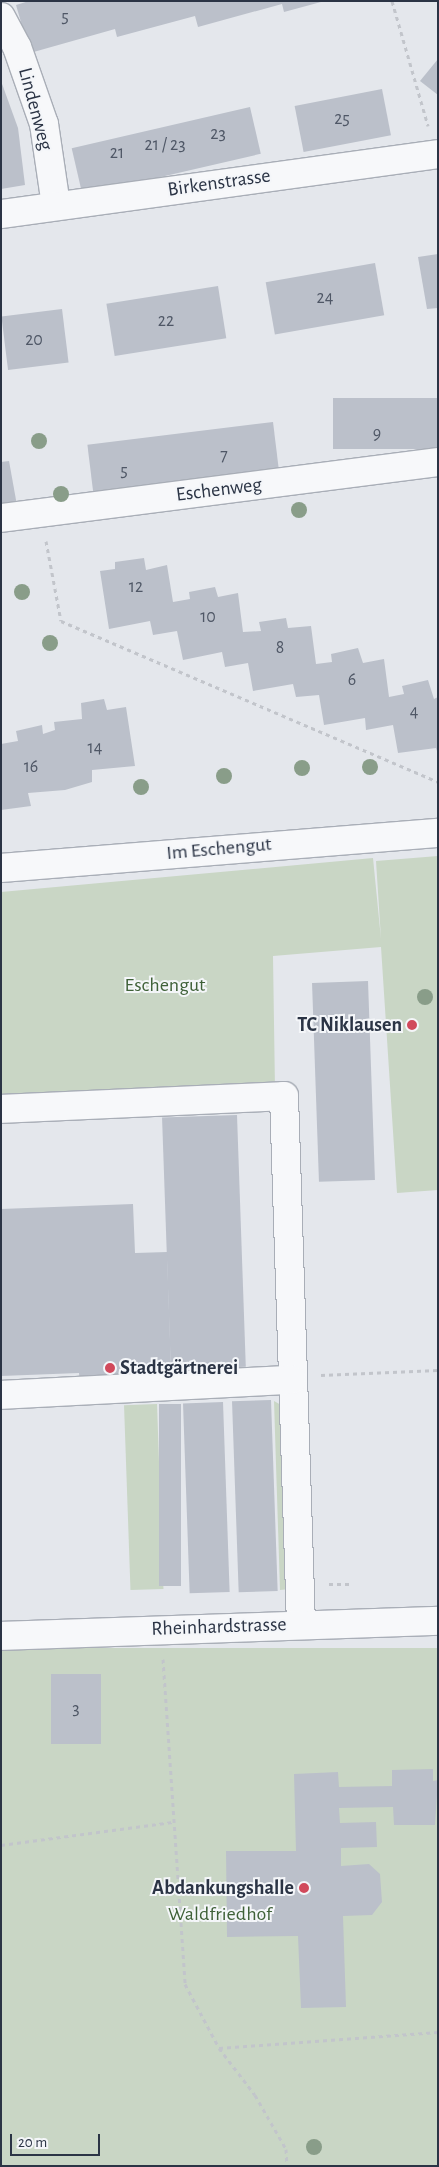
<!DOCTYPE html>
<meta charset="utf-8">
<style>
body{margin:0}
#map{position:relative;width:439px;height:2167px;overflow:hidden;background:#e4e7ec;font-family:"Alegreya Sans",sans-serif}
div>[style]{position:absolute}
.green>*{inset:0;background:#c9d6c5;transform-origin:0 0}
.building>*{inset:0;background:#bbc0ca;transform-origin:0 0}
.path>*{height:3px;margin-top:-1.5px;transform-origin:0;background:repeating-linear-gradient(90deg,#c2c5cb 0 4px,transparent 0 8px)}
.roads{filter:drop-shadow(1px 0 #a9aeb7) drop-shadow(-1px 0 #a9aeb7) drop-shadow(0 1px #a9aeb7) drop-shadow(0 -1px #a9aeb7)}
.minor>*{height:28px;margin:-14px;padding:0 14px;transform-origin:14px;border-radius:14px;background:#f7f8fa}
.trees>*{width:16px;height:16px;margin:-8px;border-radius:50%;background:#899d89}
.dots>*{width:14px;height:14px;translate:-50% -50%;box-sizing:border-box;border:2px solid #f4f6f9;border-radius:50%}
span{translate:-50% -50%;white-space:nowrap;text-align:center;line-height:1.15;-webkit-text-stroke:4px #f4f6f9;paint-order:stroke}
.number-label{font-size:18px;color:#4f5766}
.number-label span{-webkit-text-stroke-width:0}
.street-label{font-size:20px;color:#2b3445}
.park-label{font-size:20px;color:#3f6138}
.poi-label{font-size:20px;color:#2b3445;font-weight:700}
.right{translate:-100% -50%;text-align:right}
.left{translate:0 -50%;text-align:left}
.frame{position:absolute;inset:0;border:2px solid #2b3445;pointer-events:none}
.scale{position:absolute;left:10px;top:2134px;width:90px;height:22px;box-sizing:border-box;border:2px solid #2b3445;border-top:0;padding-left:6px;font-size:15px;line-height:18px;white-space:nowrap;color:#2b3445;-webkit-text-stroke:4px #f4f6f9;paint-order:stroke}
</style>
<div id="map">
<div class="green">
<i style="clip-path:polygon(438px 856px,438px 1190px,397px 1193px,381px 947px,273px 956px,275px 1089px,1px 1098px,1px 892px,373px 858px,381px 939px,376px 861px)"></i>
<i style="clip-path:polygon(274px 1401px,281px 1405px,290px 1589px,280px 1590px)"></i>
<i style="left:157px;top:1404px;width:185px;height:33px;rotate:88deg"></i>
<i style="left:438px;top:1648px;width:518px;height:437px;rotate:90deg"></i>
</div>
<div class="building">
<i style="clip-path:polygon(29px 1px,321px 1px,321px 2px,284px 12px,282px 4px,198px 27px,195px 16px,117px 37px,115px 29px,30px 53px,16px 5px)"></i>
<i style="clip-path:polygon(438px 59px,438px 95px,420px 81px)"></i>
<i style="clip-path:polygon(1px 81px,18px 128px,25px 185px,1px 189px)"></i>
<i style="left:382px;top:89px;width:47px;height:89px;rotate:79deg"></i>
<i style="left:250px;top:107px;width:48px;height:183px;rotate:77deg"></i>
<i style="clip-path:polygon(438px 254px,438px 308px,427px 309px,418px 257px)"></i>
<i style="left:375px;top:263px;width:53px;height:111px;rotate:80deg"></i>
<i style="left:218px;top:286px;width:53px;height:113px;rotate:81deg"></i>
<i style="left:62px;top:309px;width:54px;height:61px;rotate:83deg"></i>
<i style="left:438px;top:398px;width:51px;height:105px;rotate:90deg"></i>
<i style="left:273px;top:422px;width:50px;height:187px;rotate:83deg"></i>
<i style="clip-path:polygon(9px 461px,18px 511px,1px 513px,1px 462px)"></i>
<i style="clip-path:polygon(144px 558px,146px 570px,167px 565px,173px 602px,190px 599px,189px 592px,215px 587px,218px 597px,238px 593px,243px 632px,261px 631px,259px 622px,286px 618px,288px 628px,311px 626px,316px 664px,332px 662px,331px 654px,358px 648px,363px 663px,384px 659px,389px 697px,404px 694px,402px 686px,428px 680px,434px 699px,438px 697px,438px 754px,436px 748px,398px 753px,393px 725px,366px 730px,365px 718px,324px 725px,319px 695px,296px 697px,293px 684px,253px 691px,248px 663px,225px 667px,222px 652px,183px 660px,177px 631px,153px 635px,150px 621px,109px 629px,100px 571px,115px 569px,115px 562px)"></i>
<i style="clip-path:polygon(104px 699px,107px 710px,126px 707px,135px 766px,92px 770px,92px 782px,65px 790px,28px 793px,31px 806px,1px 810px,1px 744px,18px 741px,16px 731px,42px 725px,43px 734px,55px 730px,54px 722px,82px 719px,81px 703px)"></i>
<i style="left:368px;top:981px;width:199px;height:56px;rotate:88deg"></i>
<i style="left:237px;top:1115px;width:252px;height:75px;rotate:88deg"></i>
<i style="clip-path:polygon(133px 1204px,135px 1253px,167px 1252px,171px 1369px,146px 1371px,147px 1382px,80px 1385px,79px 1373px,1px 1376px,1px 1209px)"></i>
<i style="left:271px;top:1400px;width:191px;height:39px;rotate:88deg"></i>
<i style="left:223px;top:1402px;width:190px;height:40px;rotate:88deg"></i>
<i style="left:159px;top:1404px;width:22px;height:182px"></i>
<i style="left:101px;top:1674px;width:70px;height:50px;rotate:90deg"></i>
<i style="clip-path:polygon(433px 1769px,433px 1781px,438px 1780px,435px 1825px,394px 1825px,393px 1807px,339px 1808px,340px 1823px,376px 1822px,377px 1847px,341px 1848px,341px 1866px,369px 1864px,380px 1874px,382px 1902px,372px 1915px,343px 1916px,346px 2007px,301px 2008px,298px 1936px,227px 1937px,226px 1851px,296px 1851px,294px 1774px,338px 1772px,339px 1787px,392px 1786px,392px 1770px)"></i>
</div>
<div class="path">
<i style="left:392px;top:1px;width:130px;rotate:73.9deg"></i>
<i style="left:46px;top:541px;width:81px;rotate:79.4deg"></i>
<i style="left:61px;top:621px;width:410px;rotate:23.1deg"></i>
<i style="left:321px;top:1375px;width:117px;rotate:-2.4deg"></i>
<i style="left:329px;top:1584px;width:22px"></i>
<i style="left:163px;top:1659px;width:326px;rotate:86.1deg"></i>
<i style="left:185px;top:1984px;width:72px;rotate:62deg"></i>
<i style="left:219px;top:2048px;width:59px;rotate:52.5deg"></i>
<i style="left:255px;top:2095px;width:62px;rotate:60.1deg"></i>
<i style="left:286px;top:2149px;width:17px;rotate:87deg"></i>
<i style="left:1px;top:1845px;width:175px;rotate:-7.6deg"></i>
<i style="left:219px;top:2048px;width:220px;rotate:-4.2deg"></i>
</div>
<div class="roads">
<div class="minor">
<i style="left:1px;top:17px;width:34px;rotate:62deg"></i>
<i style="left:17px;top:47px;width:82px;rotate:70.7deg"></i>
<i style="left:44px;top:124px;width:82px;rotate:81.6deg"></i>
<i style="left:1px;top:214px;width:441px;rotate:-7.8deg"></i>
<i style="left:1px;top:518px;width:441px;rotate:-7.3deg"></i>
<i style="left:1px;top:868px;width:438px;rotate:-4.6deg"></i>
<i style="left:1px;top:1109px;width:283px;rotate:-2.6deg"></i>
<i style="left:284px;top:1096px;width:528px;rotate:88.16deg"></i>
<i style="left:1px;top:1395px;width:291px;rotate:-3deg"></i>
<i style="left:1px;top:1636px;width:437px;rotate:-2deg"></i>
</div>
</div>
<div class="trees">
<i style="left:39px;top:441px"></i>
<i style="left:61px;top:494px"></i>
<i style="left:299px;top:510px"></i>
<i style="left:22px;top:592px"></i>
<i style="left:50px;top:643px"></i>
<i style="left:370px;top:767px"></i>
<i style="left:302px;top:768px"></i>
<i style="left:224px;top:776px"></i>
<i style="left:141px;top:787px"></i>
<i style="left:425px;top:997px"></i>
<i style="left:314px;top:2147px"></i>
</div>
<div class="dots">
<i style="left:412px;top:1025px;background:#d1495b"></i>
<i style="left:110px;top:1368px;background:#d1495b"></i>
<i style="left:304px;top:1888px;background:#d1495b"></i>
</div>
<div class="number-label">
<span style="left:65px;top:17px">5</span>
<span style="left:342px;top:119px">25</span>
<span style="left:218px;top:134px">23</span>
<span style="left:165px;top:145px">21 / 23</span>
<span style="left:117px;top:153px">21</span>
<span style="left:325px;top:298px">24</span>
<span style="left:166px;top:321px">22</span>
<span style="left:34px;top:340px">20</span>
<span style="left:377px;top:434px">9</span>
<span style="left:224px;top:456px">7</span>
<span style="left:124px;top:471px">5</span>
<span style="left:136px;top:587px">12</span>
<span style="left:208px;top:617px">10</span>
<span style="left:280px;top:648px">8</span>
<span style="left:352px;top:680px">6</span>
<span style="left:414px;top:712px">4</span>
<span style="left:95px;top:748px">14</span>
<span style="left:31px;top:767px">16</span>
<span style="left:76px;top:1709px">3</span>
</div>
<div class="street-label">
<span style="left:35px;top:109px;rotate:75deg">Lindenweg</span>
<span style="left:219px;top:183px;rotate:-8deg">Birkenstrasse</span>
<span style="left:219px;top:490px;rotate:-7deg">Eschenweg</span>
<span style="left:219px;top:849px;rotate:-5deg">Im Eschengut</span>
<span style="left:219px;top:1627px;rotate:-2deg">Rheinhardstrasse</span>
</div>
<div class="park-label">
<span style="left:165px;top:985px">Eschengut</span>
<span style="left:220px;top:1914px">Waldfriedhof</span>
</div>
<div class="poi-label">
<span class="right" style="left:402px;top:1025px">TC Niklausen</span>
<span class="left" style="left:120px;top:1368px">Stadtgärtnerei</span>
<span class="right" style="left:294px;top:1888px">Abdankungshalle</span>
</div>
<div class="frame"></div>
<div class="scale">20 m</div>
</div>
